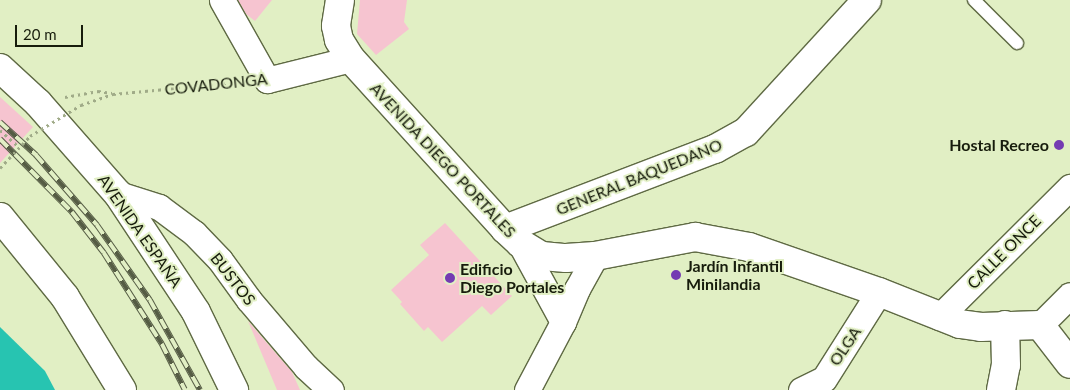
<!DOCTYPE html>
<meta charset="utf-8">
<style>
body{margin:0}
#map{position:relative;width:1070px;height:390px;overflow:hidden;background:#e1efc4;font-family:Lato,sans-serif}
div>[style]{position:absolute}
.water>*{inset:0;background:#27c4b1}
.building>*{inset:0;background:#f6c4d0}
.path>*{height:3px;margin-top:-1.5px;transform-origin:0;background:repeating-linear-gradient(90deg,#a0ab88 0 2.5px,transparent 0 6.5px)}
.roads{filter:drop-shadow(1px 0 #5f6a44) drop-shadow(-1px 0 #5f6a44) drop-shadow(0 1px #5f6a44) drop-shadow(0 -1px #5f6a44)}
.service>*{height:12px;margin:-6px;padding:0 6px;transform-origin:6px;border-radius:6px;background:#fff}
.minor>*{height:25px;margin:-12.5px;padding:0 12.5px;transform-origin:12.5px;border-radius:12.5px;background:#fff}
.tertiary>*{height:28px;margin:-14px;padding:0 14px;transform-origin:14px;border-radius:14px;background:#fff}
.primary>*{height:28px;margin:-14px;padding:0 14px;transform-origin:14px;border-radius:14px;background:#fff}
.rail>*{height:5.5px;margin-top:-2.75px;transform-origin:0;background:repeating-linear-gradient(90deg,#e1efc4 0 11px,#555c44 0 22px);box-sizing:border-box;border-block:1px solid #555c44}
.path-bridge>*{height:3px;margin-top:-1.5px;transform-origin:0;background:repeating-linear-gradient(90deg,#a0ab88 0 2.5px,transparent 0 6.5px)}
.dots>*{width:14px;height:14px;translate:-50% -50%;box-sizing:border-box;border:2px solid #e1efc4;border-radius:50%}
span{translate:-50% -50%;white-space:nowrap;text-align:center;line-height:1.15;-webkit-text-stroke:4px #e1efc4;paint-order:stroke}
.street-label{font-size:16px;color:#171c0c}
.poi-label{font-size:16px;color:#171c0c;font-weight:700}
.right{translate:-100% -50%;text-align:right}
.left{translate:0 -50%;text-align:left}
.scale{position:absolute;left:15px;top:25px;width:68px;height:22px;box-sizing:border-box;border:2px solid #171c0c;border-top:0;padding-left:6px;font-size:15px;line-height:18px;white-space:nowrap;color:#171c0c;-webkit-text-stroke:4px #e1efc4;paint-order:stroke}
</style>
<div id="map">
<div class="water">
<i style="clip-path:polygon(0 327px,45px 371px,55px 390px,0 390px)"></i>
</div>
<div class="building">
<i style="clip-path:polygon(238px 0,272px 0,255px 21px,246px 14px)"></i>
<i style="clip-path:polygon(360px 0,407px 0,404px 22px,409px 29px,376px 55px,357px 34px)"></i>
<i style="clip-path:polygon(0 97px,33px 127px,0 163px)"></i>
<i style="clip-path:polygon(445px 223px,512px 296px,491px 315px,482px 306px,442px 342px,428px 327px,424px 331px,400px 304px,402px 302px,391px 290px,429px 255px,420px 245px)"></i>
<i style="clip-path:polygon(248px 321px,292px 372px,300px 390px,277px 390px)"></i>
</div>
<div class="path">
<i style="left:65px;top:97px;width:34px;rotate:-10deg"></i>
<i style="left:98px;top:91px;width:14px;rotate:8deg"></i>
<i style="left:81px;top:105px;width:34px;rotate:-19deg"></i>
<i style="left:113px;top:94px;width:129px;rotate:-5.4deg"></i>
<i style="left:0;top:130px;width:25px;rotate:42deg"></i>
</div>
<div class="roads">
<div class="service">
<i style="left:974px;top:0;width:61px;rotate:45deg"></i>
</div>
<div class="minor">
<i style="left:222px;top:0;width:92px;rotate:60.6deg"></i>
<i style="left:267px;top:80px;width:87px;rotate:-14deg"></i>
<i style="left:118px;top:194px;width:43px;rotate:17.6deg"></i>
<i style="left:159px;top:207px;width:44px;rotate:36.6deg"></i>
<i style="left:194px;top:233px;width:37px;rotate:46deg"></i>
<i style="left:220px;top:260px;width:49px;rotate:54.1deg"></i>
<i style="left:249px;top:300px;width:88px;rotate:49.6deg"></i>
<i style="left:306px;top:367px;width:34px;rotate:43deg"></i>
<i style="left:520px;top:243px;width:90px;rotate:61.4deg"></i>
<i style="left:563px;top:322px;width:77px;rotate:117.9deg"></i>
<i style="left:939px;top:317px;width:185px;rotate:-44.8deg"></i>
<i style="left:563px;top:322px;width:36px;rotate:-67deg"></i>
<i style="left:577px;top:289px;width:38px;rotate:-61deg"></i>
<i style="left:1040px;top:325px;width:42px;rotate:-45deg"></i>
<i style="left:801px;top:390px;width:25px;rotate:-26deg"></i>
<i style="left:824px;top:379px;width:103px;rotate:-57.7deg"></i>
</div>
<div class="tertiary">
<i style="left:340px;top:0;width:26px;rotate:99deg"></i>
<i style="left:336px;top:26px;width:14px;rotate:78deg"></i>
<i style="left:339px;top:40px;width:22px;rotate:58deg"></i>
<i style="left:351px;top:59px;width:229px;rotate:47.8deg"></i>
<i style="left:505px;top:229px;width:21px;rotate:43deg"></i>
<i style="left:520px;top:243px;width:26px;rotate:31deg"></i>
<i style="left:542px;top:256px;width:24px;rotate:5deg"></i>
<i style="left:566px;top:258px;width:29px;rotate:-4deg"></i>
<i style="left:595px;top:256px;width:102px;rotate:-10.8deg"></i>
<i style="left:695px;top:237px;width:55px;rotate:10.5deg"></i>
<i style="left:749px;top:247px;width:138px;rotate:19.1deg"></i>
<i style="left:879px;top:292px;width:87px;rotate:21.6deg"></i>
<i style="left:960px;top:324px;width:21px;rotate:8deg"></i>
<i style="left:981px;top:327px;width:59px;rotate:-1.9deg"></i>
<i style="left:1040px;top:325px;width:49px;rotate:52.4deg"></i>
<i style="left:505px;top:229px;width:225px;rotate:-20.9deg"></i>
<i style="left:715px;top:149px;width:35px;rotate:-29deg"></i>
<i style="left:746px;top:132px;width:179px;rotate:-47.5deg"></i>
<i style="left:1001px;top:390px;width:25px;rotate:-79deg"></i>
<i style="left:1006px;top:365px;width:40px;rotate:-91.4deg"></i>
</div>
<div class="primary">
<i style="left:0;top:68px;width:52px;rotate:42.6deg"></i>
<i style="left:38px;top:103px;width:121px;rotate:48.7deg"></i>
<i style="left:118px;top:194px;width:141px;rotate:56.5deg"></i>
<i style="left:196px;top:312px;width:87px;rotate:64deg"></i>
<i style="left:0;top:217px;width:103px;rotate:50.9deg"></i>
<i style="left:65px;top:297px;width:109px;rotate:58.5deg"></i>
</div>
</div>
<div class="rail">
<i style="left:0;top:122px;width:49px;rotate:42.5deg"></i>
<i style="left:36px;top:155px;width:93px;rotate:48.9deg"></i>
<i style="left:97px;top:225px;width:92px;rotate:54.8deg"></i>
<i style="left:150px;top:300px;width:103px;rotate:60.9deg"></i>
<i style="left:0;top:139px;width:103px;rotate:45.4deg"></i>
<i style="left:72px;top:212px;width:52px;rotate:52deg"></i>
<i style="left:104px;top:253px;width:108px;rotate:57.5deg"></i>
<i style="left:162px;top:344px;width:51px;rotate:63.4deg"></i>
</div>
<div class="path-bridge">
<i style="left:0;top:168px;width:44px;rotate:-46.8deg"></i>
<i style="left:30px;top:136px;width:60px;rotate:-31.3deg"></i>
</div>
<div class="dots">
<i style="left:1059px;top:145px;background:#743bb2"></i>
<i style="left:676px;top:275px;background:#743bb2"></i>
<i style="left:450px;top:278px;background:#743bb2"></i>
</div>
<div class="street-label">
<span style="left:216px;top:84px;rotate:-6deg">COVADONGA</span>
<span style="left:443px;top:160px;rotate:47deg">AVENIDA DIEGO PORTALES</span>
<span style="left:639px;top:177px;rotate:-22deg">GENERAL BAQUEDANO</span>
<span style="left:140px;top:231px;rotate:55deg">AVENIDA ESPAÑA</span>
<span style="left:1004px;top:252px;rotate:-45deg">CALLE ONCE</span>
<span style="left:233px;top:279px;rotate:52deg">BUSTOS</span>
<span style="left:845px;top:346px;rotate:-56deg">OLGA</span>
</div>
<div class="poi-label">
<span class="right" style="left:1049px;top:145px">Hostal Recreo</span>
<span class="left" style="left:686px;top:275px">Jardín Infantil<br>Minilandia</span>
<span class="left" style="left:460px;top:278px">Edificio<br>Diego Portales</span>
</div>
<div class="scale">20 m</div>
</div>
